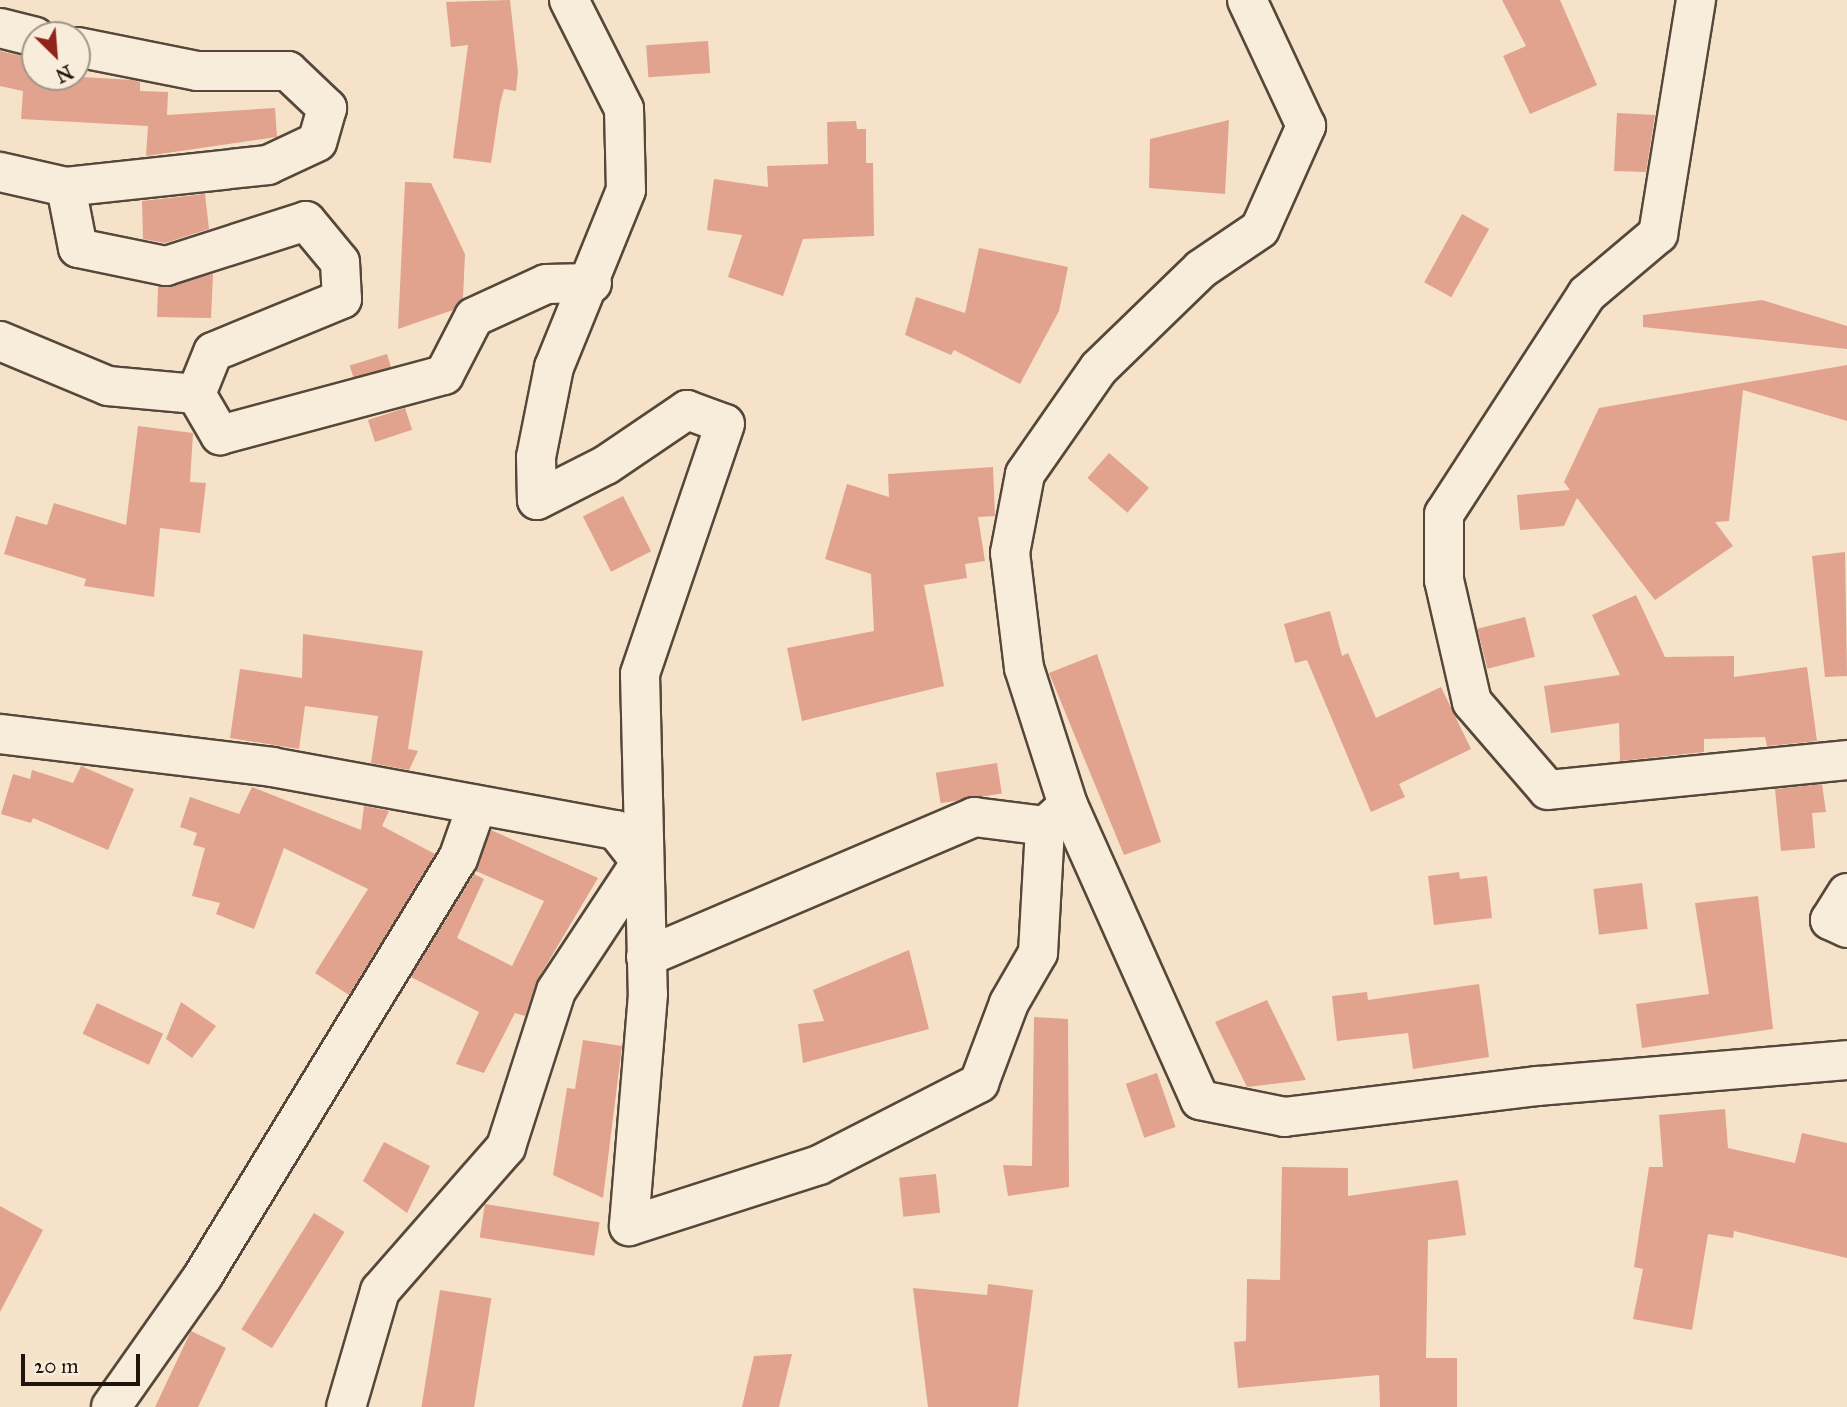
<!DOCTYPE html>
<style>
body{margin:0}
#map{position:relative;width:1847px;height:1407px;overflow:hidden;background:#f5e2c8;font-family:"IM FELL Great Primer",serif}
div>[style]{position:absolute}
.building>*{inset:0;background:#e1a38e;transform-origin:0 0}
.roads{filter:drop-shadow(2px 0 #55483a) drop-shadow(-2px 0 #55483a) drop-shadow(0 2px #55483a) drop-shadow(0 -2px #55483a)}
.minor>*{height:38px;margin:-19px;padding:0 19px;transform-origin:19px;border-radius:19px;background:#f8ecdb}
span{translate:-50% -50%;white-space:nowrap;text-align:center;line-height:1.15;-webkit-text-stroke:6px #f8ecdb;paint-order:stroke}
.north{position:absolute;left:21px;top:21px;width:70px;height:70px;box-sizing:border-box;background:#f8ecdb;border:2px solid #a29687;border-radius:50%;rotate:155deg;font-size:19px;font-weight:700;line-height:28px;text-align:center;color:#20150a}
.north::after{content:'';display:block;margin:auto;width:24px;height:32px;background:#8f2418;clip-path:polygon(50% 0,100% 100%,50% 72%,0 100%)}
.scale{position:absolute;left:21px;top:1354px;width:119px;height:32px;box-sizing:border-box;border:4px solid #20150a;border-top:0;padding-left:9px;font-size:21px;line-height:24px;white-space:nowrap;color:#20150a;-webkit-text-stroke:5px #f8ecdb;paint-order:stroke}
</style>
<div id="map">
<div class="building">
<i style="clip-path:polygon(510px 0,518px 72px,516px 91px,504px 89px,500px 104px,491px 163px,453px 158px,468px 45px,451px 47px,446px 2px)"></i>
<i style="clip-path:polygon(1502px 0,1560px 0,1597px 85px,1530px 114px,1503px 56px,1526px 46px)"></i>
<i style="left:708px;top:41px;width:32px;height:62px;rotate:86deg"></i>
<i style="clip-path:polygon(0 51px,35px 59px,35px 77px,77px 77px,77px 69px,82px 77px,133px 80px,140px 82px,140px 91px,168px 92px,167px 115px,275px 108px,277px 137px,146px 156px,148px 126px,21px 119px,23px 91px,0 86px)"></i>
<i style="clip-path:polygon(1617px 113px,1655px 115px,1646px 172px,1614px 171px)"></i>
<i style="clip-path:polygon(1229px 120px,1225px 194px,1149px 188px,1150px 139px)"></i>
<i style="clip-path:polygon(856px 121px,857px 129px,866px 129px,866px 163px,873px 163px,874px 236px,803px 239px,783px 296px,728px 277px,742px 235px,707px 230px,714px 179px,768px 187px,767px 166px,828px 164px,827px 122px)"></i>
<i style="clip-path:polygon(405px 182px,431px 183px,465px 254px,463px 298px,453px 310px,398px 329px)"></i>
<i style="clip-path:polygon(205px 194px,209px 229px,165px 243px,143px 239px,142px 201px)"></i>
<i style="left:1462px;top:214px;width:31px;height:78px;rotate:29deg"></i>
<i style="clip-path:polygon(979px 248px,1068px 267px,1059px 311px,1020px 384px,954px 350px,951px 355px,905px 335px,916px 297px,965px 313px)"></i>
<i style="clip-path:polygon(213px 274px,211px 318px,157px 317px,158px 287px)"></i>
<i style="clip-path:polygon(1762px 300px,1847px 326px,1847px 349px,1643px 327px,1643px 315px)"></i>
<i style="left:387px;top:354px;width:14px;height:39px;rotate:73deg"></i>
<i style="clip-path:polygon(1847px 365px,1847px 421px,1743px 390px,1729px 521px,1715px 522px,1733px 546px,1655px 600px,1577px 498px,1564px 526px,1520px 530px,1517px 495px,1570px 490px,1564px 482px,1599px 408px)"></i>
<i style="left:405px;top:408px;width:23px;height:39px;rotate:72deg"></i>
<i style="clip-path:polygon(138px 426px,193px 433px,190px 482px,206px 483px,200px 533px,160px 528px,154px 597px,84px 586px,86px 579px,4px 554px,16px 516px,47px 525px,54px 503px,126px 525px)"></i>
<i style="left:1109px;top:453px;width:53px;height:33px;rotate:41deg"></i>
<i style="clip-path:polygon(993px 467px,995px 516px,978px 517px,985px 561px,965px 564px,967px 578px,924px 585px,944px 686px,802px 721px,787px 648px,874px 631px,871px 574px,825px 559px,847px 484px,889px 497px,888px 474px)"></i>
<i style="left:623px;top:496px;width:62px;height:45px;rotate:63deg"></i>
<i style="clip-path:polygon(1845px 552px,1847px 676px,1825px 677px,1812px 556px)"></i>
<i style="clip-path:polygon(1636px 595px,1665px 657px,1734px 656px,1734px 677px,1807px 667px,1817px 741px,1767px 746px,1765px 737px,1704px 739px,1704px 752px,1620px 761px,1619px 723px,1551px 733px,1544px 686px,1620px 675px,1592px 615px)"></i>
<i style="clip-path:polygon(1330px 611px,1342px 656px,1348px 653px,1376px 718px,1441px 687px,1471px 749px,1399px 784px,1405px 797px,1371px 812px,1307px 660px,1295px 663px,1284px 624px)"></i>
<i style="left:1525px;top:617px;width:41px;height:49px;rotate:76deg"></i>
<i style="clip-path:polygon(303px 634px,423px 651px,408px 749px,418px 751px,409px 770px,371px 763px,378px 716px,305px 706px,299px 749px,230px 738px,240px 669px,302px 678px)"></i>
<i style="clip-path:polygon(1097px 654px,1161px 842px,1124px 855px,1049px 673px)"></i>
<i style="left:997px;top:763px;width:31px;height:62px;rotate:81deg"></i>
<i style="clip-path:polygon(81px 766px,134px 789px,108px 850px,33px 818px,31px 823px,1px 814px,13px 774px,30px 779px,32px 770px,73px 783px)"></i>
<i style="clip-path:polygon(1822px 784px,1826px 812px,1812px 813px,1815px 848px,1781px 851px,1775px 789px)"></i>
<i style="clip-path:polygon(252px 787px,361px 830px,364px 806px,389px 811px,382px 826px,435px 854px,349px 995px,315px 973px,368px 889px,284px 848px,254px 929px,216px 914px,220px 903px,192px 896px,205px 848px,193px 845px,197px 833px,180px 827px,190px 797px,239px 814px)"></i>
<i style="clip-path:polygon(491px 830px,598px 878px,538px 979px,525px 1016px,515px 1013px,484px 1073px,456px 1064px,479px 1012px,411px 977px,474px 874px,484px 879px,457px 938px,512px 966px,544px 901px,476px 871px)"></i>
<i style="clip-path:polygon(1459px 872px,1460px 879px,1487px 876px,1492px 918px,1434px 925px,1428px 876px)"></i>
<i style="left:1642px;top:883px;width:46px;height:49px;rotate:83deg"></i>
<i style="clip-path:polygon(1758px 896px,1773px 1029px,1642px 1048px,1636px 1004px,1709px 994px,1695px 903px)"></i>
<i style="clip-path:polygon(909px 950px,929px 1029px,803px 1063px,798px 1024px,824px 1021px,813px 990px)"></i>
<i style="clip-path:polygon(1479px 984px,1489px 1057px,1413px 1069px,1408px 1033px,1337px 1041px,1332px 996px,1367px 992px,1368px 1000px)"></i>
<i style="clip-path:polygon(1267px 1000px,1306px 1080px,1247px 1087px,1215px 1022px)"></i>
<i style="clip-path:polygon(181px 1002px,216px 1026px,192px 1058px,166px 1039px)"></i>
<i style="left:97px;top:1003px;width:73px;height:34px;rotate:25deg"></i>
<i style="clip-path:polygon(1034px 1017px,1068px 1019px,1069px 1187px,1008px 1196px,1003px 1165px,1032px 1166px)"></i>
<i style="clip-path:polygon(583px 1040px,622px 1046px,603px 1198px,553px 1175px,567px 1088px,575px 1089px)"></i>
<i style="left:1157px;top:1073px;width:57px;height:33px;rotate:71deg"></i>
<i style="clip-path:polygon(1725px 1109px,1728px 1148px,1795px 1163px,1802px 1133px,1847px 1143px,1847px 1258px,1734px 1231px,1733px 1238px,1708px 1234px,1692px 1330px,1633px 1319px,1643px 1269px,1634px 1267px,1649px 1167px,1663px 1167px,1659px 1115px)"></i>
<i style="clip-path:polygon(384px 1142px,430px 1166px,407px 1213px,363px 1181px)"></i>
<i style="clip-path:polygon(1282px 1167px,1348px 1168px,1348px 1196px,1458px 1180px,1466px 1235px,1428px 1240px,1426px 1358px,1457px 1358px,1457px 1407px,1380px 1407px,1379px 1375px,1238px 1388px,1234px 1342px,1246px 1341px,1247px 1279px,1280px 1280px)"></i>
<i style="left:936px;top:1174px;width:39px;height:37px;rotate:84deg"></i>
<i style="left:485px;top:1204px;width:116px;height:34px;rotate:9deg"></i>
<i style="clip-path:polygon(0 1206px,43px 1230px,0 1312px)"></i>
<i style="left:314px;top:1213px;width:36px;height:137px;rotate:32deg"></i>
<i style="clip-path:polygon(988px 1284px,1033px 1290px,1018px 1407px,928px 1407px,913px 1288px,987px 1295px)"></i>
<i style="left:440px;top:1290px;width:52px;height:119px;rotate:9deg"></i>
<i style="clip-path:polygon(191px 1331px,226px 1348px,198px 1407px,155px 1407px)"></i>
<i style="clip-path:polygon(792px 1354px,779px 1407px,742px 1407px,754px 1356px)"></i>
</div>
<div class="roads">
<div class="minor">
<i style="left:569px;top:0;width:122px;rotate:63.2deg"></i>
<i style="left:624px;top:109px;width:81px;rotate:88.6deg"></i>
<i style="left:626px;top:190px;width:191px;rotate:112.1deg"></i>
<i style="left:554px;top:367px;width:92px;rotate:101.3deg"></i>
<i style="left:536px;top:457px;width:43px;rotate:88.7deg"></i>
<i style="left:537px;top:500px;width:77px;rotate:-26.9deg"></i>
<i style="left:606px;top:465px;width:98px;rotate:-34.2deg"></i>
<i style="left:687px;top:410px;width:40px;rotate:20.2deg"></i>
<i style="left:725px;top:424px;width:264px;rotate:108.8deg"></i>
<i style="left:640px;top:674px;width:320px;rotate:88.6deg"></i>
<i style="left:648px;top:994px;width:233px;rotate:94.7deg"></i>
<i style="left:629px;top:1226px;width:200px;rotate:-17.8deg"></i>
<i style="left:819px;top:1165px;width:180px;rotate:-27.1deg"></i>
<i style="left:979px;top:1083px;width:85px;rotate:-69.4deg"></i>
<i style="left:1009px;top:1003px;width:58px;rotate:-59.9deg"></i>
<i style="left:1038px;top:953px;width:127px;rotate:-86.8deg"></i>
<i style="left:1045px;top:826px;width:31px;rotate:-42deg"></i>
<i style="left:1068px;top:805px;width:323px;rotate:65.9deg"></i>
<i style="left:1200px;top:1100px;width:86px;rotate:11.4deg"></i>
<i style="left:1284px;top:1117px;width:256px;rotate:-7deg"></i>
<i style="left:1538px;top:1086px;width:310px;rotate:-4.8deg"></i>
<i style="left:1696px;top:0;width:237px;rotate:99.2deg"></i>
<i style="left:1658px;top:234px;width:93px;rotate:139.8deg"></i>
<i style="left:1587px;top:294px;width:262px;rotate:123deg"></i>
<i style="left:1444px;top:514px;width:66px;rotate:90deg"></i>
<i style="left:1444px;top:580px;width:125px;rotate:77.1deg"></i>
<i style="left:1472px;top:702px;width:116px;rotate:49.2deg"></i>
<i style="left:1548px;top:790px;width:301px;rotate:-5.7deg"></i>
<i style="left:0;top:28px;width:36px;rotate:14deg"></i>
<i style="left:77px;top:47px;width:122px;rotate:11.3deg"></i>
<i style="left:197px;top:71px;width:91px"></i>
<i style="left:288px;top:71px;width:54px;rotate:43.5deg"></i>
<i style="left:327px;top:108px;width:35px;rotate:106deg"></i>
<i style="left:317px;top:142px;width:54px;rotate:154.9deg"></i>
<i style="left:268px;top:165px;width:203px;rotate:173.8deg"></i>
<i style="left:66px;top:187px;width:62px;rotate:78.9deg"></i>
<i style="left:78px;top:248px;width:90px;rotate:11.6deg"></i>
<i style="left:166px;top:266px;width:147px;rotate:-17.8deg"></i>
<i style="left:306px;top:221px;width:53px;rotate:50.3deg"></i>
<i style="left:340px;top:262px;width:37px;rotate:87deg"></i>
<i style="left:342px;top:299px;width:139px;rotate:157.7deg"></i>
<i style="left:213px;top:352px;width:45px;rotate:112deg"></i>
<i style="left:196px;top:394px;width:48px;rotate:59.7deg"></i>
<i style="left:220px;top:435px;width:232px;rotate:-15deg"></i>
<i style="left:444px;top:375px;width:65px;rotate:-62.7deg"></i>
<i style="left:474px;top:317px;width:79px;rotate:-24.6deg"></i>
<i style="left:546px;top:284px;width:46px;rotate:-1.2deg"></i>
<i style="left:0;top:172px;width:68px;rotate:12.8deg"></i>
<i style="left:0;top:341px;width:117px;rotate:22.6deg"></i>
<i style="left:108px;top:386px;width:88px;rotate:5.2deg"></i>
<i style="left:0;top:734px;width:274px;rotate:6.9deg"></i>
<i style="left:272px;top:767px;width:350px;rotate:10.4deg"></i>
<i style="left:616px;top:830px;width:41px;rotate:52deg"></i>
<i style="left:641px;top:862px;width:154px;rotate:123.4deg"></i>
<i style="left:556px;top:991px;width:164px;rotate:107.8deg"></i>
<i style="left:506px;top:1147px;width:191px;rotate:131.2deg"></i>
<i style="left:380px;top:1291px;width:121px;rotate:106.3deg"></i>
<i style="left:1068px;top:805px;width:144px;rotate:-107.8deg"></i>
<i style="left:1024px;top:668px;width:116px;rotate:-96.9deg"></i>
<i style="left:1010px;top:553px;width:80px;rotate:-79.2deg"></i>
<i style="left:1025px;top:474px;width:129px;rotate:-55.1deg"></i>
<i style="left:1099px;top:368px;width:142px;rotate:-44.1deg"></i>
<i style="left:1201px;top:269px;width:71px;rotate:-34.1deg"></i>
<i style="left:1260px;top:229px;width:113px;rotate:-65.9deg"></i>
<i style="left:1306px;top:126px;width:139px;rotate:-115.1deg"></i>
<i style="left:1847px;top:893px;width:32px;rotate:122deg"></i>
<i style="left:1830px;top:920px;width:19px;rotate:25deg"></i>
<i style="left:646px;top:957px;width:357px;rotate:-23.1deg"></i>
<i style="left:974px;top:817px;width:72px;rotate:7.2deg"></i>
<i style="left:111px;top:1407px;width:160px;rotate:-54.9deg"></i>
<i style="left:203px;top:1276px;width:489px;rotate:-58.6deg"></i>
<i style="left:458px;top:859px;width:57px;rotate:-70.6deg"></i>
</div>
</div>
<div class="north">N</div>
<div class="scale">20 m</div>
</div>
